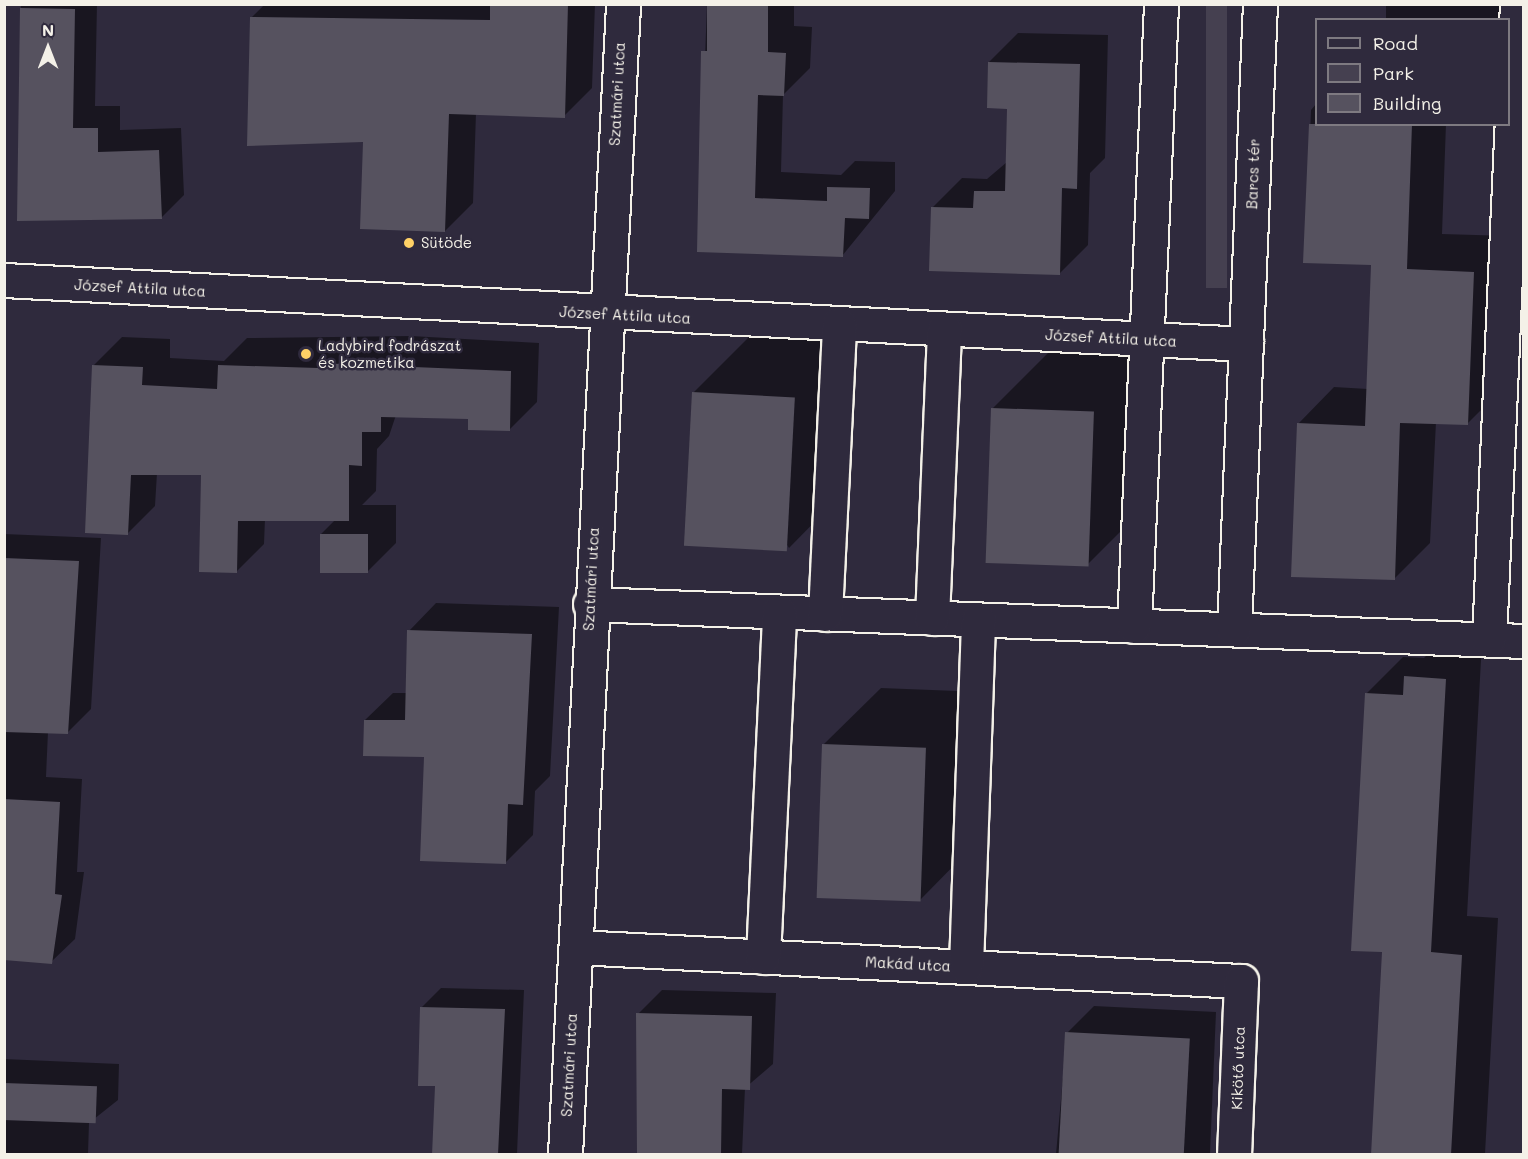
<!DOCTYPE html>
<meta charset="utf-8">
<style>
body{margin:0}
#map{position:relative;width:1528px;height:1159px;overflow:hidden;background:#2f2a3d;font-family:Mali,sans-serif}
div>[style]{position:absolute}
.green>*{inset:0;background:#454050;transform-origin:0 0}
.shadow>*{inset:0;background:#0007;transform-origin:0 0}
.building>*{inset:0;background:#56525f;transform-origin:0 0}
.roads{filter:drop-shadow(2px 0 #f4f1e8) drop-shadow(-2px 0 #f4f1e8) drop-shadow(0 2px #f4f1e8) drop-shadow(0 -2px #f4f1e8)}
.street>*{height:33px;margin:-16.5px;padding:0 16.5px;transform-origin:16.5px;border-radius:16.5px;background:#2f2a3d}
.dots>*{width:16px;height:16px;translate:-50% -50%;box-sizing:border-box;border:3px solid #2f2a3d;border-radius:50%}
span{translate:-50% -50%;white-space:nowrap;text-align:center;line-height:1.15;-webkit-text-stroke:5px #2f2a3d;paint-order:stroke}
.street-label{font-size:15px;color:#f4f1e8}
.poi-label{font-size:15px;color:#f4f1e8}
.left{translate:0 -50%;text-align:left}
.frame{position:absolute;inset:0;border:6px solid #f4f1e8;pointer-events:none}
.legend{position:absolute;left:1315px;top:18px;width:195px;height:108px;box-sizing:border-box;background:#2f2a3d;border:2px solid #7e7a81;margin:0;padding:8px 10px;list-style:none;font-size:18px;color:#f4f1e8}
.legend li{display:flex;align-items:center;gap:12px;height:30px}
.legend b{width:30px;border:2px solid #7e7a81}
.north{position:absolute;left:18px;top:18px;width:60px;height:60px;-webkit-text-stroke:4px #2f2a3d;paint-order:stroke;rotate:0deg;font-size:16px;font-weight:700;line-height:24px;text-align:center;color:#f4f1e8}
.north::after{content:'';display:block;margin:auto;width:21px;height:27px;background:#f4f1e8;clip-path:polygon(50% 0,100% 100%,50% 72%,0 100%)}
</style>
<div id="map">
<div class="green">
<i style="left:1206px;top:5px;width:21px;height:283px"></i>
</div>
<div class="shadow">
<i style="clip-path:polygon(21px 4px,97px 4px,95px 106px,120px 106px,120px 130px,181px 128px,184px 195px,161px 218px,18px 220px)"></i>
<i style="clip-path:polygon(265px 4px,595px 4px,592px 88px,564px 116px,476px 113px,473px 203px,445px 231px,252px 17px)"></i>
<i style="clip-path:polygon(707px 4px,794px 4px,794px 26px,812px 27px,810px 68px,783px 95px,781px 172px,841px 175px,855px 161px,895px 162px,895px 191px,842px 256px,698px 250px)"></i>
<i style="left:1386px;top:4px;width:136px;height:16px"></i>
<i style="clip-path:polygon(1018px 33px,1108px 35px,1105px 158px,1090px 173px,1088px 245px,1059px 274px,933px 207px,962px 178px,987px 179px,1007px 162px,1008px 107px,989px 62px)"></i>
<i style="clip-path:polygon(1316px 104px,1316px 124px,1446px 124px,1442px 234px,1510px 236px,1504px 387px,1468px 423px,1436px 422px,1430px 543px,1394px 579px,1298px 424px,1334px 387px,1368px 389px,1372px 264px,1305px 261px,1311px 110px)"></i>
<i style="clip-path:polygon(411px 336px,539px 343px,537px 402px,509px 430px,470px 417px,396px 415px,389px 436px,377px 449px,376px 491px,362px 505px,396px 505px,396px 543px,367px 572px,321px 534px,336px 519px,265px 519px,264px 544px,236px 572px,203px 473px,157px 473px,155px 506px,127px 534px,94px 365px,122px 337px,170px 339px,170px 358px,224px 361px,247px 338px)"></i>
<i style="clip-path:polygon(750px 336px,851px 340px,845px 491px,789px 548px,693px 393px)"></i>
<i style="clip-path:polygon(1049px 352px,1150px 356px,1145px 507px,1088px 564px,992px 409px)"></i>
<i style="clip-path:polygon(4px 534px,101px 538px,91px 709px,67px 733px,48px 732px,46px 777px,82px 779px,77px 872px,84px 872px,75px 939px,51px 962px,4px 959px)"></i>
<i style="clip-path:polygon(436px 603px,559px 607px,550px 776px,535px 791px,533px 835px,506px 862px,425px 755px,365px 720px,393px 693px,407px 693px,409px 631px)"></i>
<i style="clip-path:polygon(1442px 640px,1482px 642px,1467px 916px,1498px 918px,1485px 1154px,1373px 1154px,1384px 951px,1366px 694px,1403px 657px,1424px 658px)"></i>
<i style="clip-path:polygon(881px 688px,983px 692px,976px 843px,920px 900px,824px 744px)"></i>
<i style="clip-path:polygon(441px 988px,524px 990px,517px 1154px,434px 1154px,436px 1084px,421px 1008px)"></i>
<i style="clip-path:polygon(662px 990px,776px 993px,773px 1064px,745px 1088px,742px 1154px,637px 1154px,638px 1014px)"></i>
<i style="clip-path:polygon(1094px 1006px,1216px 1012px,1210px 1154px,1056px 1154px,1067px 1033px)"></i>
<i style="clip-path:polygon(4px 1059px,119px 1064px,118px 1100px,89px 1123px,88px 1154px,4px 1154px)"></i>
</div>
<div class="building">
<i style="clip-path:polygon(490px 4px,568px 4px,565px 118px,449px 114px,445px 232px,360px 229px,363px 142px,247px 146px,250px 17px,490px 20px)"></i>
<i style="clip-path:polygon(707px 4px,768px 4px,768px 52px,786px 53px,784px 96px,758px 95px,755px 198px,827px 201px,827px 187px,870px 188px,869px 219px,845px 218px,843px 257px,697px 252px,701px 51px,707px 51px)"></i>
<i style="clip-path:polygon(20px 8px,75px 9px,73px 128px,98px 128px,98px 152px,159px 150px,162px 219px,17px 221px)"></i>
<i style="clip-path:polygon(988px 62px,1080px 64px,1077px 189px,1062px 188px,1060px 275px,929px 271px,931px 207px,973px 208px,974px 191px,1005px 191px,1007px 109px,987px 108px)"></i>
<i style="clip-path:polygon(1309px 124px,1412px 124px,1407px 269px,1474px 272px,1468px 425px,1400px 423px,1395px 580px,1291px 577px,1297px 423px,1365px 426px,1371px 265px,1303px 263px)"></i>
<i style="clip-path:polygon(318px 363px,511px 371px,510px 431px,468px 430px,468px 419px,381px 417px,381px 432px,362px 432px,362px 466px,349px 465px,349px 521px,238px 521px,237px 573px,199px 572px,201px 475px,131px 475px,128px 535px,85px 533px,92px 365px,143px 367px,142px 385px,217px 389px,218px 365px,318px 368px)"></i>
<i style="left:692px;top:392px;width:103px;height:154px;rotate:3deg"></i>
<i style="left:991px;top:408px;width:103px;height:155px;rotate:2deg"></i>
<i style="left:320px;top:534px;width:48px;height:39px"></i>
<i style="clip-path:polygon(4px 558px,79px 561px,68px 734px,4px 732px)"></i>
<i style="clip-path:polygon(407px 630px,532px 634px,523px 805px,508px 804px,506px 864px,420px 861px,424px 757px,363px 756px,364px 720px,405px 720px)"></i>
<i style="clip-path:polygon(1404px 676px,1446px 679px,1431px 952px,1462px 955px,1451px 1155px,1371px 1155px,1382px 952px,1351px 951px,1365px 693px,1403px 695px)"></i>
<i style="left:822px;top:744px;width:104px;height:154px;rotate:2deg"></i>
<i style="clip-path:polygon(4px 799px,60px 802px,55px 894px,62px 895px,52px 964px,4px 960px)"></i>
<i style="clip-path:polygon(420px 1007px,505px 1009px,498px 1155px,432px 1155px,435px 1086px,418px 1086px)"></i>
<i style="clip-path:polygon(636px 1013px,752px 1016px,750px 1090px,722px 1089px,721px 1155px,637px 1155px)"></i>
<i style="left:1065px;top:1032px;width:125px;height:123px;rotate:3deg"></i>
<i style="left:4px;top:1083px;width:93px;height:37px;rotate:2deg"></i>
</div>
<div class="roads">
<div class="street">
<i style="left:4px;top:280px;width:1244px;rotate:2.95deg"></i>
<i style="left:590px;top:604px;width:935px;rotate:2.27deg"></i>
<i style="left:825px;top:614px;width:290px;rotate:-87.2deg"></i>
<i style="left:932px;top:618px;width:289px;rotate:-87.6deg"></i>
<i style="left:1134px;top:626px;width:623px;rotate:-87.51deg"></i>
<i style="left:1234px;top:629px;width:626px;rotate:-87.62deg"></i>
<i style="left:1489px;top:639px;width:636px;rotate:-87.48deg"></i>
<i style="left:576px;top:947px;width:666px;rotate:2.93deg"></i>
<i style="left:1241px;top:981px;width:173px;rotate:92.3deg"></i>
<i style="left:763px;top:957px;width:345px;rotate:-87.3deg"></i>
<i style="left:966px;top:966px;width:346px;rotate:-88deg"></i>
<i style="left:565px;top:1154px;width:1151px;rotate:-87.11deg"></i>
</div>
</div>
<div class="dots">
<i style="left:409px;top:243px;background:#ffd166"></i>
<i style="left:306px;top:354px;background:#ffd166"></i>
</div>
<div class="street-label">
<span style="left:617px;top:94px;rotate:-87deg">Szatmári utca</span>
<span style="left:1253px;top:174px;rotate:-88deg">Barcs tér</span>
<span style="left:140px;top:288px;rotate:3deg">József Attila utca</span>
<span style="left:625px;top:315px;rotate:3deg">József Attila utca</span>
<span style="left:1111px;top:338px;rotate:3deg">József Attila utca</span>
<span style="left:591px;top:579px;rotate:-87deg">Szatmári utca</span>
<span style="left:908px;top:964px;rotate:3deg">Makád utca</span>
<span style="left:569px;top:1065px;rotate:-87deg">Szatmári utca</span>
<span style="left:1238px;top:1068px;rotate:-88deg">Kikötő utca</span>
</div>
<div class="poi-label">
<span class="left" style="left:421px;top:243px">Sütöde</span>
<span class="left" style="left:318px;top:354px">Ladybird fodrászat<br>és kozmetika</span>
</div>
<div class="frame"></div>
<ul class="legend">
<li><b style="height:8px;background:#2f2a3d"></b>Road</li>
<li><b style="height:16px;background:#454050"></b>Park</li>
<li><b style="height:16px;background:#56525f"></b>Building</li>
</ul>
<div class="north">N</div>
</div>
